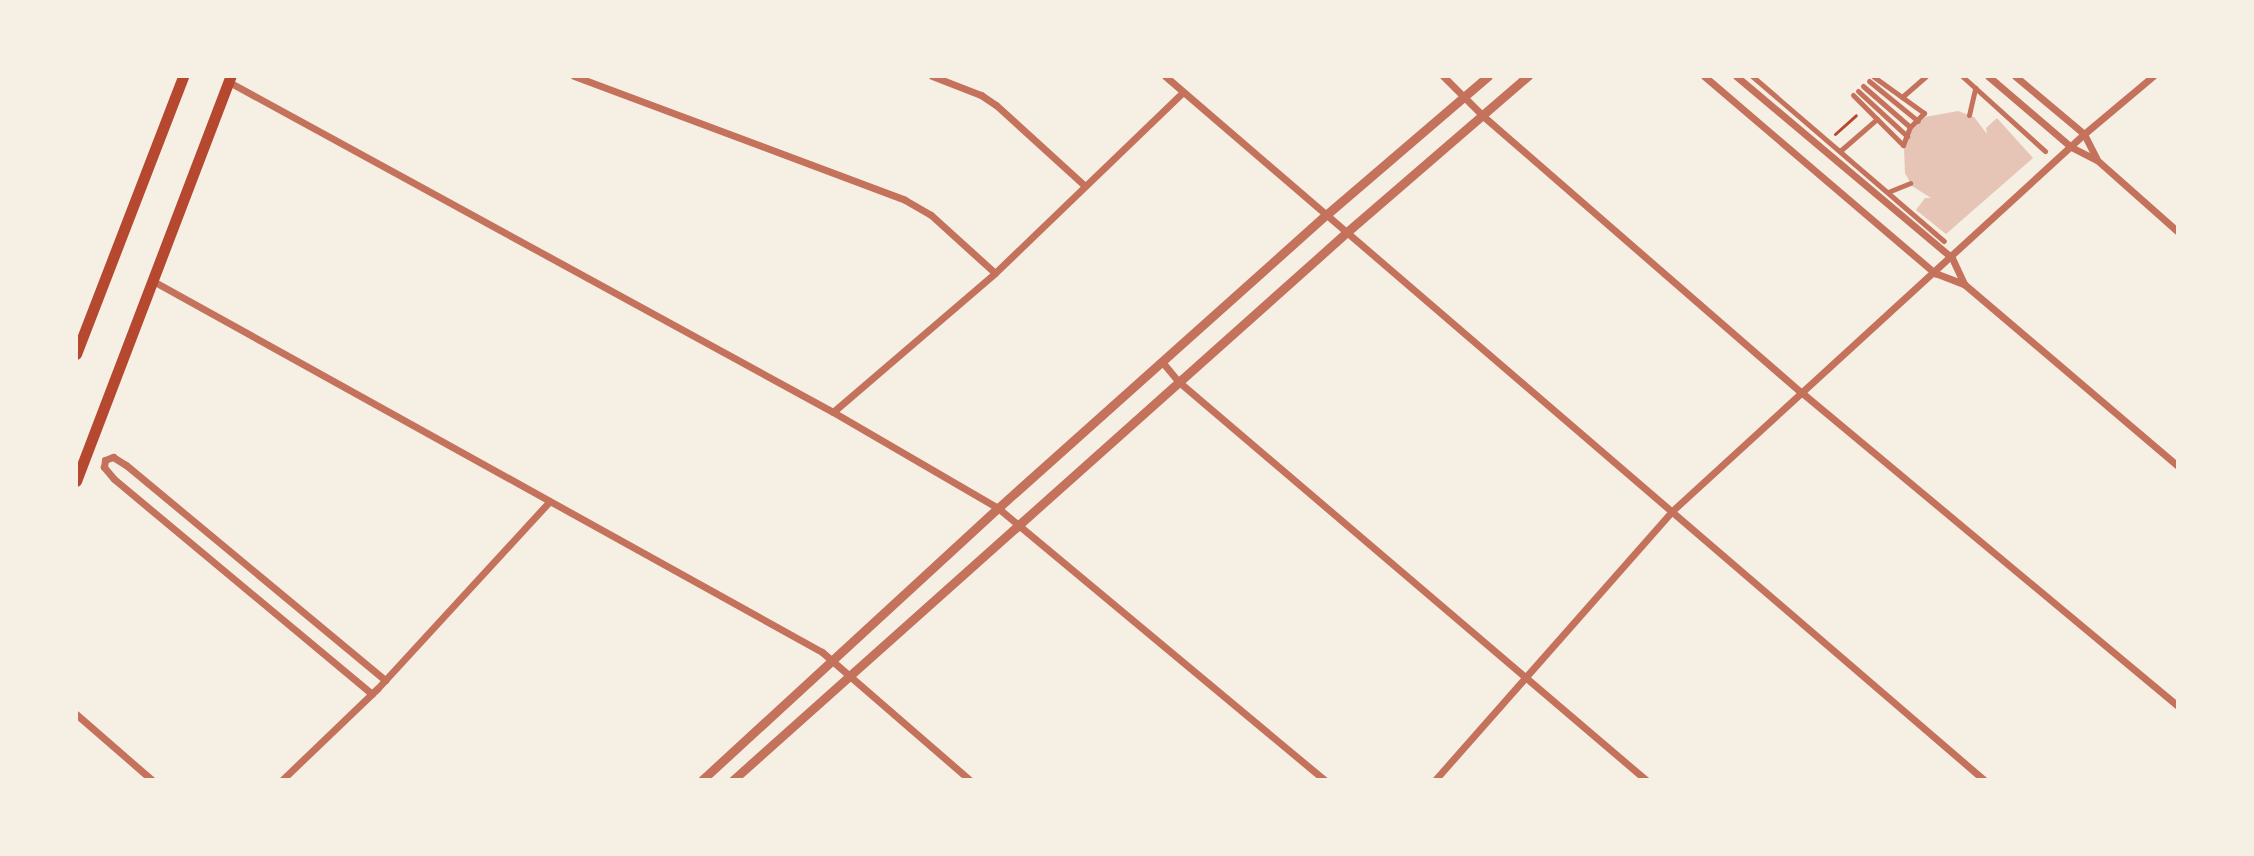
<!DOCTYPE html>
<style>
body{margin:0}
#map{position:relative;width:2254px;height:856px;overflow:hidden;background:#f6efe4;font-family:"Libre Baskerville",serif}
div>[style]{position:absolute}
.building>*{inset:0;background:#e6c5b7}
.path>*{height:3px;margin:-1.5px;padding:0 1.5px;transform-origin:1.5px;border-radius:1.5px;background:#b5482f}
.pedestrian>*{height:5px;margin:-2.5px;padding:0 2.5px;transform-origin:2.5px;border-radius:2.5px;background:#c5725c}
.minor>*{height:7px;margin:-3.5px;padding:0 3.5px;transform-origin:3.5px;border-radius:3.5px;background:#c5725c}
.tertiary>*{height:9px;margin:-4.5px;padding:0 4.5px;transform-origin:4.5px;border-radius:4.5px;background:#c5725c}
.primary>*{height:11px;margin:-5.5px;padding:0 5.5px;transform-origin:5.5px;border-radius:5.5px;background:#b5482f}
span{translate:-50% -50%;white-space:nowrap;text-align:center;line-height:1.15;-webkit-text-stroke:7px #f6efe4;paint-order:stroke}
.frame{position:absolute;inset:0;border:78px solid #f6efe4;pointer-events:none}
</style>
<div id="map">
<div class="building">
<i style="clip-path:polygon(1958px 111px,1974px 117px,1987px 134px,1986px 128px,1997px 118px,2033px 158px,1946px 234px,1916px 210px,1925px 198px,1931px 198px,1912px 186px,1905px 173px,1904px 148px,1913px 127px,1925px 117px)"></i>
</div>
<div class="path">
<i style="left:1835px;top:134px;width:28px;rotate:-42deg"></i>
</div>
<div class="pedestrian">
<i style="left:1752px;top:76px;width:253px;rotate:40.7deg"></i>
<i style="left:1962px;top:76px;width:112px;rotate:42.1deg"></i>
<i style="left:1869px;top:81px;width:63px;rotate:39.2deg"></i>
<i style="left:1863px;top:86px;width:62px;rotate:41.1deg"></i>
<i style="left:1858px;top:91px;width:67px;rotate:42.6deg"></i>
<i style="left:1853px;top:95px;width:71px;rotate:45deg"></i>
<i style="left:1903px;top:145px;width:19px;rotate:-69deg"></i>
<i style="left:1910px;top:127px;width:20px;rotate:-45deg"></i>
<i style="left:1924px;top:113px;width:62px;rotate:-144.2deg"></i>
<i style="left:1902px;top:97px;width:32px;rotate:-41deg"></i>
<i style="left:1969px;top:115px;width:28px;rotate:-77deg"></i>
<i style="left:1840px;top:151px;width:49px;rotate:-40.9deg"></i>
<i style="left:1888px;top:192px;width:24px;rotate:-22deg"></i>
</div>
<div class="minor">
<i style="left:574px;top:76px;width:353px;rotate:20.5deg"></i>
<i style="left:905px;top:200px;width:30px;rotate:30deg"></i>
<i style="left:931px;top:215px;width:86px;rotate:42.2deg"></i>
<i style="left:932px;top:76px;width:53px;rotate:21.2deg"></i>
<i style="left:981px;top:95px;width:18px;rotate:34deg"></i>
<i style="left:996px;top:105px;width:120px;rotate:42.3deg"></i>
<i style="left:1165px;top:76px;width:1080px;rotate:40.68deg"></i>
<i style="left:1443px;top:76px;width:57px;rotate:45deg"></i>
<i style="left:1483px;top:116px;width:421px;rotate:41deg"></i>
<i style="left:1801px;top:392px;width:491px;rotate:39.8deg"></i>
<i style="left:1704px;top:76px;width:304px;rotate:40.5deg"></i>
<i style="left:1935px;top:273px;width:31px;rotate:21deg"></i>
<i style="left:1964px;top:284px;width:281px;rotate:40.4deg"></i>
<i style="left:1736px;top:76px;width:282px;rotate:40.1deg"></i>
<i style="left:1952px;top:258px;width:29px;rotate:65deg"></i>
<i style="left:1988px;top:76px;width:109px;rotate:40.5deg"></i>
<i style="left:2071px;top:147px;width:29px;rotate:27deg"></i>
<i style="left:2097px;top:160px;width:108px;rotate:41.6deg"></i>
<i style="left:2015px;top:76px;width:90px;rotate:40deg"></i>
<i style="left:2084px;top:134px;width:27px;rotate:63deg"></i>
<i style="left:229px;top:82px;width:688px;rotate:28.65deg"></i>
<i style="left:833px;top:412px;width:191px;rotate:30.2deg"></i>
<i style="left:998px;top:508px;width:425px;rotate:39.8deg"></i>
<i style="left:153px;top:281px;width:765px;rotate:29.01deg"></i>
<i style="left:822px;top:652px;width:196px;rotate:40.9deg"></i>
<i style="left:1163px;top:363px;width:25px;rotate:50deg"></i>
<i style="left:1179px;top:382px;width:614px;rotate:40.44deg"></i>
<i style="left:833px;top:412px;width:213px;rotate:-40.6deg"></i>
<i style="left:995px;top:273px;width:261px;rotate:-43.9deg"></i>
<i style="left:372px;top:694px;width:336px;rotate:-140.2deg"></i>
<i style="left:114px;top:479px;width:16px;rotate:-130deg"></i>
<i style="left:104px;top:467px;width:7px;rotate:-82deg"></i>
<i style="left:105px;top:460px;width:9px;rotate:-21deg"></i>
<i style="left:113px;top:457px;width:15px;rotate:32deg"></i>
<i style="left:126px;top:465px;width:337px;rotate:39.7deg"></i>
<i style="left:76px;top:714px;width:101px;rotate:41deg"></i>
<i style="left:282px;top:780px;width:132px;rotate:-43.8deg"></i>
<i style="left:377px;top:689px;width:255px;rotate:-47.4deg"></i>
<i style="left:1435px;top:780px;width:357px;rotate:-48.6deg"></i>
<i style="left:1671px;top:512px;width:560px;rotate:-42.47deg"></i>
<i style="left:2084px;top:134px;width:90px;rotate:-40deg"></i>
</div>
<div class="tertiary">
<i style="left:702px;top:780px;width:402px;rotate:-42.6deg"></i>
<i style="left:998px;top:508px;width:440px;rotate:-41.8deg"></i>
<i style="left:1326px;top:215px;width:213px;rotate:-40.6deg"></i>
<i style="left:733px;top:780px;width:823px;rotate:-41.75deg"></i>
<i style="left:1347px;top:232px;width:239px;rotate:-40.8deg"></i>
</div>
<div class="primary">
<i style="left:76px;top:354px;width:298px;rotate:-68.9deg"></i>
<i style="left:76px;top:481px;width:434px;rotate:-69.1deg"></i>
</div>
<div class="frame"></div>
</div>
